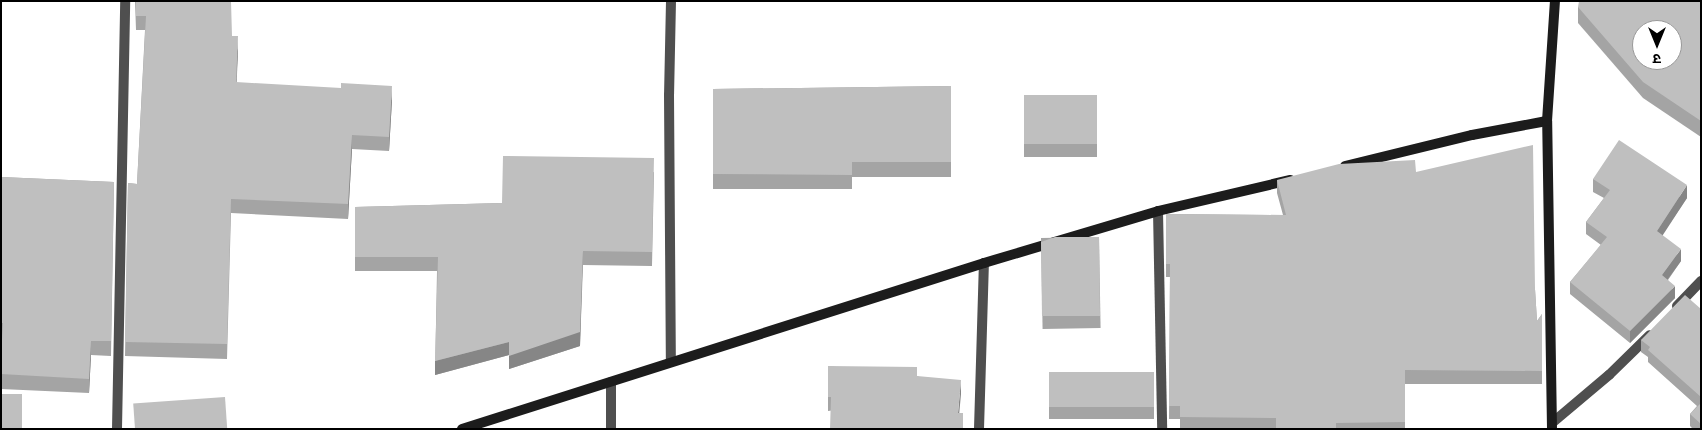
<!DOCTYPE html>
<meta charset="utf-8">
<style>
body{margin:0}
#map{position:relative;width:1702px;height:430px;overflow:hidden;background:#fff;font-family:"Space Grotesk","Noto Sans Devanagari",sans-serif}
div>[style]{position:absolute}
.street>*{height:10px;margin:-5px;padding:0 5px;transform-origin:5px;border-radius:5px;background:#4f4f4f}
.secondary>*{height:10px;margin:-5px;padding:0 5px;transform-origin:5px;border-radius:5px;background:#1c1c1c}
.wall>*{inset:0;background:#a4a4a4;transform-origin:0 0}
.shaded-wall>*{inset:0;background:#868686}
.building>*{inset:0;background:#bfbfbf;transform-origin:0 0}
span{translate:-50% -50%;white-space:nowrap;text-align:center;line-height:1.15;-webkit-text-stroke:4px #fff;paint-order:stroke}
.frame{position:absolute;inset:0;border:2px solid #000;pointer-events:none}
.north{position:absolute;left:1632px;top:20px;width:50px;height:50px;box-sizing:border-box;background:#fff;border:1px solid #999;border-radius:50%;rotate:180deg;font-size:14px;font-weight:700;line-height:20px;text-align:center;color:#000}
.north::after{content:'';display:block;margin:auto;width:18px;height:22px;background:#000;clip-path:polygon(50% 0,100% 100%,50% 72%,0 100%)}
</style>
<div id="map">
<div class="street">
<i style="left:671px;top:1px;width:94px;rotate:91.2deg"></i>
<i style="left:669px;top:95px;width:265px;rotate:89.6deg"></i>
<i style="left:1158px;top:211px;width:218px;rotate:88.9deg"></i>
<i style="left:1677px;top:306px;width:35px;rotate:-46deg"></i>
<i style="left:1552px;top:423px;width:75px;rotate:-40.1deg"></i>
<i style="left:1609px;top:375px;width:57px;rotate:-44.3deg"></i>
<i style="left:117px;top:429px;width:428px;rotate:-88.9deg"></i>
<i style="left:611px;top:429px;width:47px;rotate:-90deg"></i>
<i style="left:979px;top:429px;width:166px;rotate:-88.3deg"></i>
</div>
<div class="secondary">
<i style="left:1345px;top:166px;width:131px;rotate:-13.7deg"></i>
<i style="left:1472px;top:135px;width:76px;rotate:-10.6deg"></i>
<i style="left:462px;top:429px;width:548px;rotate:-17.64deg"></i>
<i style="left:984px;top:263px;width:182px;rotate:-16.6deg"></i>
<i style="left:1158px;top:211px;width:136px;rotate:-13.2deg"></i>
<i style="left:1552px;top:429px;width:308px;rotate:-90.9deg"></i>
<i style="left:1547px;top:121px;width:120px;rotate:-86.2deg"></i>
</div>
<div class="wall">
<i style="clip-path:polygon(135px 1px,232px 36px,238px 51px,236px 83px,392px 100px,389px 151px,352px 149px,348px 219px,231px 213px,227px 359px,125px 356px,128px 183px,137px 184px,145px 30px,136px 30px)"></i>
<i style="clip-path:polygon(1701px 1px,1701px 137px,1643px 98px,1578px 23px,1578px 7px)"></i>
<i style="clip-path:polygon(951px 86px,951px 177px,852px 177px,852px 189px,713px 189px,713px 89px)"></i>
<i style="left:1024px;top:95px;width:73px;height:62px"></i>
<i style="clip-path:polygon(654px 172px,652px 266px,583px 265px,580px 346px,509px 369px,509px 355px,435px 375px,437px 271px,355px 271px,355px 207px,502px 203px)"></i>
<i style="clip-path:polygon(1416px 172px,1535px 289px,1537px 321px,1542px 314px,1542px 384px,1405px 384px,1405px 429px,1180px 429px,1180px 419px,1169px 419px,1170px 277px,1166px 277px,1166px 214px,1283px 215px,1277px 193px,1277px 180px)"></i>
<i style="clip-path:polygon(1px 177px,114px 182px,111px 356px,91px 355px,89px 393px,1px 389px,1px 357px,2px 337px,1px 337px)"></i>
<i style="clip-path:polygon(1593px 179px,1687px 198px,1662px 235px,1681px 261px,1668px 280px,1675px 298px,1630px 343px,1570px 294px,1570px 282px,1601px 245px,1586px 234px,1586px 222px,1604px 198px,1593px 192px)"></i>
<i style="left:1099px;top:237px;width:91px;height:58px;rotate:89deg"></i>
<i style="clip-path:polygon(1701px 309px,1701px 429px,1693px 429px,1690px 426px,1690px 414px,1697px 406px,1648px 362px,1648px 357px,1641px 352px,1641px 340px)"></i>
<i style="clip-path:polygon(828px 366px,917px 376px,961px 394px,828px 411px)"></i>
<i style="left:1049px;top:372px;width:105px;height:47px"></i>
</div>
<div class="shaded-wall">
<i style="clip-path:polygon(238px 36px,238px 51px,236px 97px,236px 82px)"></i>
<i style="clip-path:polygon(392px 86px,392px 100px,389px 151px,389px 137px)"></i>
<i style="clip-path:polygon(352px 135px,352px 149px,348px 219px,348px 204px)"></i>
<i style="clip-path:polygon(1687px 185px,1687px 198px,1657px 244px,1657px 231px)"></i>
<i style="clip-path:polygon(1681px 249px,1681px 261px,1662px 287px,1662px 275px)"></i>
<i style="clip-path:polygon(583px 251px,580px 346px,509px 369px,509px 356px)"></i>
<i style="clip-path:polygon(1675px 286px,1675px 298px,1630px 343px,1630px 331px)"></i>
<i style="clip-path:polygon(91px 341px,91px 355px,89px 393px,89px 379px)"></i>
<i style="clip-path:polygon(509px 342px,509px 355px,435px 375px,435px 361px)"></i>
<i style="clip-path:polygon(961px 380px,961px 394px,958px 427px,958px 413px)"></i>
</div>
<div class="building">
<i style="clip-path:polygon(136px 1px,231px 1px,232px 36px,238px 36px,236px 82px,341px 88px,341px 83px,392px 86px,389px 137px,352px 135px,348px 204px,231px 199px,227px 344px,125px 342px,128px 183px,137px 184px,146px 16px,136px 16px)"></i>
<i style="clip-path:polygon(evenodd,1579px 1px,1701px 1px,1701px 121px,1643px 82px,1578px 7px,1579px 1px,1642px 30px,1672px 30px,1672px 60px,1642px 60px,1642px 30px)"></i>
<i style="clip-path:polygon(951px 86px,951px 162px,852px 162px,852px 175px,713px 174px,713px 89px)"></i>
<i style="left:1024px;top:95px;width:73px;height:49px"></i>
<i style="clip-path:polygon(1619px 140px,1687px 185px,1657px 231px,1681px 249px,1662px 275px,1675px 286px,1630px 331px,1570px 282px,1607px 237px,1586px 222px,1610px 190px,1593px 179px)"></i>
<i style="clip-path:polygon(1533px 145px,1535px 289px,1537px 321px,1542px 314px,1542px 371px,1405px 370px,1405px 422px,1336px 423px,1336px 429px,1276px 429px,1276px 418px,1180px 417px,1180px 406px,1169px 406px,1170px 264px,1166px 264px,1166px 214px,1286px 215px,1277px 180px,1339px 164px,1415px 160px,1416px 172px)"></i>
<i style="clip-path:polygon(503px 156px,654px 158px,652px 252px,583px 251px,580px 332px,509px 356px,509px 342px,435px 361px,438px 257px,355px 257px,355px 207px,502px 203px)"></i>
<i style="clip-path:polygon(1px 177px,114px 182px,111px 341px,91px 341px,89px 379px,1px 374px,1px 357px,3px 323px,1px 323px)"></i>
<i style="clip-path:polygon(1055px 237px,1099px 237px,1100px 316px,1042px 316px,1041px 242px)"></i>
<i style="clip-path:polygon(1685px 295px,1701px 309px,1701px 397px,1648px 350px,1650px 347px,1641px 340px)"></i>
<i style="clip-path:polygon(828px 366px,917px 367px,917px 376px,961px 380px,958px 413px,963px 413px,963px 429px,830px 429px,831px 397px,828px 397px)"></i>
<i style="left:1049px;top:372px;width:105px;height:35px"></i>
<i style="left:1px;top:394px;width:21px;height:35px"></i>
<i style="left:225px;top:397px;width:32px;height:92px;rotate:86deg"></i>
<i style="clip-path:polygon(1701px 403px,1701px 424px,1690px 414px)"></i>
</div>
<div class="frame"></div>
<div class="north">उ</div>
</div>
